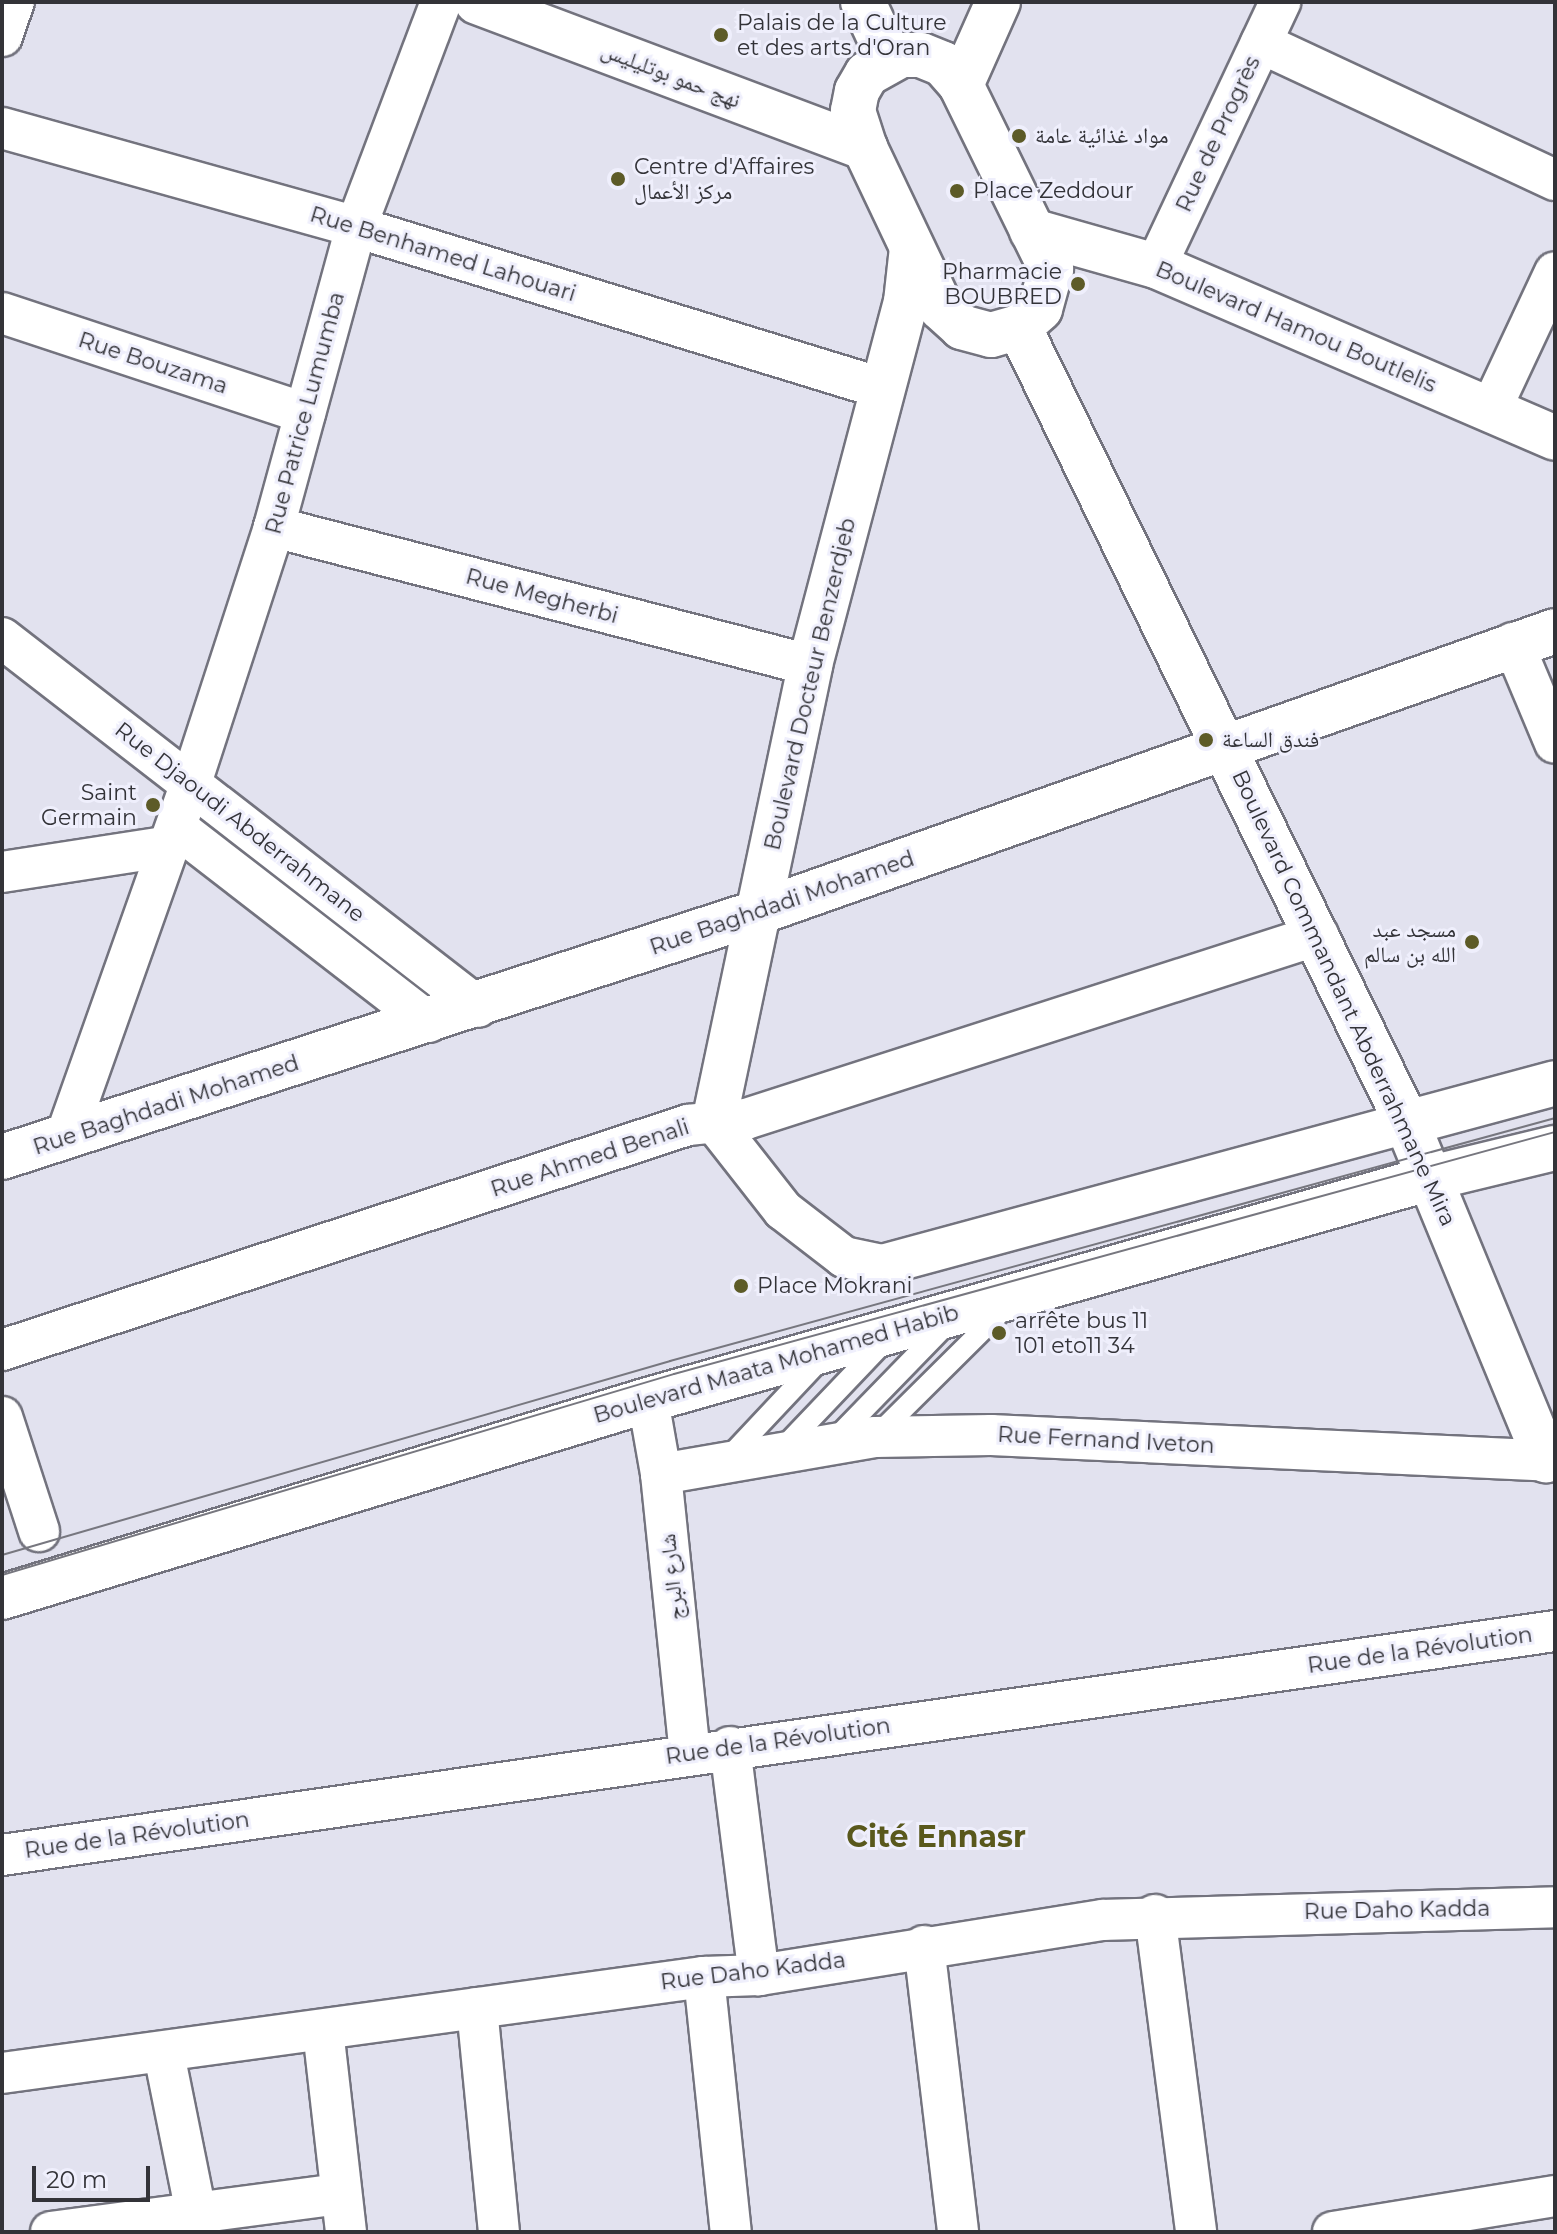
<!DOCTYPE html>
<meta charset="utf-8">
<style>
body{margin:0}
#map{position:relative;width:1557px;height:2234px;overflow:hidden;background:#e2e2ef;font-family:Montserrat,"Noto Naskh Arabic",sans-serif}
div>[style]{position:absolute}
.roads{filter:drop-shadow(2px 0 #73737e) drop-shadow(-2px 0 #73737e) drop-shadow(0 2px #73737e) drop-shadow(0 -2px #73737e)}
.service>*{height:20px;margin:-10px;padding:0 10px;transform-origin:10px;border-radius:10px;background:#fff}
.minor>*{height:40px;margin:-20px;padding:0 20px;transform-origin:20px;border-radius:20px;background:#fff}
.tertiary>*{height:44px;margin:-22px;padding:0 22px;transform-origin:22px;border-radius:22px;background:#fff}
.secondary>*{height:44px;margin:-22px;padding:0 22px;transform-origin:22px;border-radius:22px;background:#fff}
.primary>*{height:44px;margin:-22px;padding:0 22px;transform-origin:22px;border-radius:22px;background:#fff}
.tram>*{height:2px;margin:-1px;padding:0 1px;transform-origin:1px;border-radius:1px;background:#77777f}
.dots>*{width:22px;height:22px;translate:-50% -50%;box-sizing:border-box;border:4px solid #efeffc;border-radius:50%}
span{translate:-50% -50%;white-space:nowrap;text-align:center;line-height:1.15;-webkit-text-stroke:6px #efeffc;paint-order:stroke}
.poi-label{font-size:22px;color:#333338}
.left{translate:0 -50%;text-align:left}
.right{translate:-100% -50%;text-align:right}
.street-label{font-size:22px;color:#333338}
.district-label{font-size:30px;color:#59581c;font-weight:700}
.frame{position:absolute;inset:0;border:4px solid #333338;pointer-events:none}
.scale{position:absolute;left:32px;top:2166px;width:118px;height:36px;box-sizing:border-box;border:4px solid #333338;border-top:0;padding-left:10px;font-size:24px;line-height:28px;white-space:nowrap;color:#333338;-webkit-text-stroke:6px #efeffc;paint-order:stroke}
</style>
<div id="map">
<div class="roads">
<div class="service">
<i style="left:878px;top:1434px;width:176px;rotate:-44.8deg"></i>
<i style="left:835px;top:1439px;width:161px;rotate:-45.8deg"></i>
<i style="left:783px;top:1448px;width:148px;rotate:-46.4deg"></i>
<i style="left:728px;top:1458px;width:136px;rotate:-46.8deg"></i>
</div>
<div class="minor">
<i style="left:2px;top:36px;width:36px;rotate:-71deg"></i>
<i style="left:1261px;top:43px;width:324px;rotate:25deg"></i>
<i style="left:2px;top:128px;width:368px;rotate:15.6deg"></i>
<i style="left:356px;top:227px;width:549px;rotate:17.05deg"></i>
<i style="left:1156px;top:266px;width:292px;rotate:-64.8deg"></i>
<i style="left:2px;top:313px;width:319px;rotate:18.3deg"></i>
<i style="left:1490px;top:411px;width:153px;rotate:-64.9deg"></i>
<i style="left:274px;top:527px;width:553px;rotate:14.44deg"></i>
<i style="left:2px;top:638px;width:602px;rotate:37.78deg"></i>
<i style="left:1513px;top:643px;width:108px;rotate:67.2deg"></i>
<i style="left:176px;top:827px;width:319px;rotate:37.7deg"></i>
<i style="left:2px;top:872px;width:169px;rotate:-8.8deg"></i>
<i style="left:714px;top:1122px;width:112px;rotate:51.9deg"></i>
<i style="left:783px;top:1210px;width:77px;rotate:37.6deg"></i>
<i style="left:844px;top:1257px;width:39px;rotate:12deg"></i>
<i style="left:882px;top:1265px;width:544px;rotate:-15.14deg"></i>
<i style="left:66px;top:1136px;width:374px;rotate:-70.5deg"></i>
<i style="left:191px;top:783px;width:269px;rotate:-72deg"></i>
<i style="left:274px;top:527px;width:311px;rotate:-74.7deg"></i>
<i style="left:356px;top:227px;width:241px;rotate:-69.3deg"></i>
<i style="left:2px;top:1350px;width:722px;rotate:-18.16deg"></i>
<i style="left:688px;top:1125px;width:58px;rotate:-5.9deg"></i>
<i style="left:746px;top:1119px;width:601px;rotate:-17.83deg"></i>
<i style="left:648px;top:1400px;width:75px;rotate:80deg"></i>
<i style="left:661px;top:1474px;width:281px;rotate:84.1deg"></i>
<i style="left:2px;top:1417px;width:120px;rotate:72deg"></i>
<i style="left:661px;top:1474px;width:217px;rotate:-9.8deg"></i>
<i style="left:875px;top:1437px;width:116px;rotate:-1deg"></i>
<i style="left:991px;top:1435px;width:565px;rotate:2.64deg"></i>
<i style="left:730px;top:1747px;width:230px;rotate:82.8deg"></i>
<i style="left:2px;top:1855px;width:1569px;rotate:-8.21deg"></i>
<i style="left:1155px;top:1915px;width:320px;rotate:82.6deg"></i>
<i style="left:924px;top:1946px;width:288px;rotate:83.2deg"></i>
<i style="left:704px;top:1977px;width:256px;rotate:84deg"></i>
<i style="left:477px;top:2008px;width:225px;rotate:84.4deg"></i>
<i style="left:323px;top:2030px;width:203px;rotate:83.5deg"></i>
<i style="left:164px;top:2054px;width:182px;rotate:78.6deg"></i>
<i style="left:2px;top:2073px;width:709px;rotate:-7.79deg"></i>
<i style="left:704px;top:1977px;width:55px;rotate:-2.1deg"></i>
<i style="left:759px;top:1975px;width:348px;rotate:-9.1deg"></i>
<i style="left:1103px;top:1920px;width:452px;rotate:-1.6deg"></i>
<i style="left:51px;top:2232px;width:291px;rotate:-7.5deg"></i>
<i style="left:1333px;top:2232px;width:225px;rotate:-9.2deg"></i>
</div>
<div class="tertiary">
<i style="left:1019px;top:327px;width:886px;rotate:64.01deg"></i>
<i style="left:1407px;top:1123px;width:365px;rotate:67.6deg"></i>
<i style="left:1407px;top:1123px;width:153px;rotate:-15.1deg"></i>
</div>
<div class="secondary">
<i style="left:477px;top:2px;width:415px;rotate:20.6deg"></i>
<i style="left:863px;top:2px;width:64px;rotate:65deg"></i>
<i style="left:901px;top:55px;width:20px"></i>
<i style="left:921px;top:55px;width:24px;rotate:22deg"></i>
<i style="left:943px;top:64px;width:28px;rotate:49deg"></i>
<i style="left:961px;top:85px;width:205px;rotate:63.9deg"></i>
<i style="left:1051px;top:269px;width:41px;rotate:105.4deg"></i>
<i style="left:1040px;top:309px;width:28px;rotate:139deg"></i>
<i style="left:1019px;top:327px;width:29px;rotate:164deg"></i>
<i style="left:991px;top:335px;width:30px;rotate:-165deg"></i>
<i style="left:962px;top:327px;width:28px;rotate:-138deg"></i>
<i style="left:941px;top:308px;width:177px;rotate:-115.4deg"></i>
<i style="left:865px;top:148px;width:39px;rotate:-108deg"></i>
<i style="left:853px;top:111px;width:20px;rotate:-79deg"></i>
<i style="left:857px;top:91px;width:20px;rotate:-60deg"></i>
<i style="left:867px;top:74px;width:39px;rotate:-29deg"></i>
<i style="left:961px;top:85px;width:91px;rotate:-66deg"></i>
<i style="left:1032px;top:231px;width:129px;rotate:15.8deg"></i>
<i style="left:1156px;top:266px;width:434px;rotate:23.3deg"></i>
<i style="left:714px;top:1122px;width:467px;rotate:-78.1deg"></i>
<i style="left:810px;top:665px;width:375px;rotate:-75.2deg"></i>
<i style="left:906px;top:302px;width:54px;rotate:-83.7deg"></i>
</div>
<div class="primary">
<i style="left:2px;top:1157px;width:796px;rotate:-17.93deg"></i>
<i style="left:759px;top:912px;width:844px;rotate:-19.44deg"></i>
<i style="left:2px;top:1597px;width:675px;rotate:-16.96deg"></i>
<i style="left:648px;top:1400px;width:814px;rotate:-15.83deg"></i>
<i style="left:1431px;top:1178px;width:128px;rotate:-13.6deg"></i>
</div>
</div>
<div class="tram">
<i style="left:2px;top:1555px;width:696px;rotate:-16.19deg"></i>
<i style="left:670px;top:1361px;width:918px;rotate:-15.35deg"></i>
<i style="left:2px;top:1575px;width:701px;rotate:-16.65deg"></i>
<i style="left:674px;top:1374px;width:914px;rotate:-15.36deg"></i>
</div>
<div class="dots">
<i style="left:721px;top:35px;background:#5d5b28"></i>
<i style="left:1019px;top:136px;background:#5d5b28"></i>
<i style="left:618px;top:179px;background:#5d5b28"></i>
<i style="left:957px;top:191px;background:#5d5b28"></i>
<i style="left:1078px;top:284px;background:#5d5b28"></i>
<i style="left:1206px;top:740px;background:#5d5b28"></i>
<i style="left:153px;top:805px;background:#5d5b28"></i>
<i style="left:1472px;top:942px;background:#5d5b28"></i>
<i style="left:741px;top:1286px;background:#5d5b28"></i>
<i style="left:999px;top:1333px;background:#5d5b28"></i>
</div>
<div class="poi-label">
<span class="left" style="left:737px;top:35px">Palais de la Culture<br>et des arts d'Oran</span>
<span class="left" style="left:1035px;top:136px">مواد غذائية عامة</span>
<span class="left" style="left:634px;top:179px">Centre d'Affaires<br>مركز الأعمال</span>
<span class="left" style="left:973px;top:191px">Place Zeddour</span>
<span class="right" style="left:1062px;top:284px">Pharmacie<br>BOUBRED</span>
<span class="left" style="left:1222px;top:740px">فندق الساعة</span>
<span class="right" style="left:137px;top:805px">Saint<br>Germain</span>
<span class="right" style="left:1456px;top:942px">مسجد عبد<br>الله بن سالم</span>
<span class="left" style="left:757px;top:1286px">Place Mokrani</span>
<span class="left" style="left:1015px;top:1333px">arrête bus 11<br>101 eto11 34</span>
</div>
<div class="street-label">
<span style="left:671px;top:75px;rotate:21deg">نهج حمو بوتليليس</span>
<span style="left:1218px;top:134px;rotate:-65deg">Rue de Progrès</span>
<span style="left:443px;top:254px;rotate:17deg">Rue Benhamed Lahouari</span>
<span style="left:1296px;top:327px;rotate:23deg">Boulevard Hamou Boutlelis</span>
<span style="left:153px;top:363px;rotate:18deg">Rue Bouzama</span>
<span style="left:305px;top:413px;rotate:-75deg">Rue Patrice Lumumba</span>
<span style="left:542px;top:596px;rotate:15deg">Rue Megherbi</span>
<span style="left:810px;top:684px;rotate:-77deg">Boulevard Docteur Benzerdjeb</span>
<span style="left:240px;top:822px;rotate:38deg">Rue Djaoudi Abderrahmane</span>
<span style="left:782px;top:903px;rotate:-19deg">Rue Baghdadi Mohamed</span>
<span style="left:1344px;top:998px;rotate:65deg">Boulevard Commandant Abderrahmane Mira</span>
<span style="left:166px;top:1105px;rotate:-18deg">Rue Baghdadi Mohamed</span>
<span style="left:590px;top:1158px;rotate:-18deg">Rue Ahmed Benali</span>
<span style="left:776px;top:1364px;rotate:-16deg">Boulevard Maata Mohamed Habib</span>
<span style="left:1106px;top:1440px;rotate:3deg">Rue Fernand Iveton</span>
<span style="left:672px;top:1577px;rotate:-96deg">شارع البرج</span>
<span style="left:1420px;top:1650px;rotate:-8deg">Rue de la Révolution</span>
<span style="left:778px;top:1741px;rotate:-8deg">Rue de la Révolution</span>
<span style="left:137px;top:1835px;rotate:-8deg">Rue de la Révolution</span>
<span style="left:1397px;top:1910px;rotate:-1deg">Rue Daho Kadda</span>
<span style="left:753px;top:1971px;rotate:-7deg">Rue Daho Kadda</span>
</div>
<div class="district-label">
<span style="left:936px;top:1837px">Cité Ennasr</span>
</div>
<div class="frame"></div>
<div class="scale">20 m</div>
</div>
